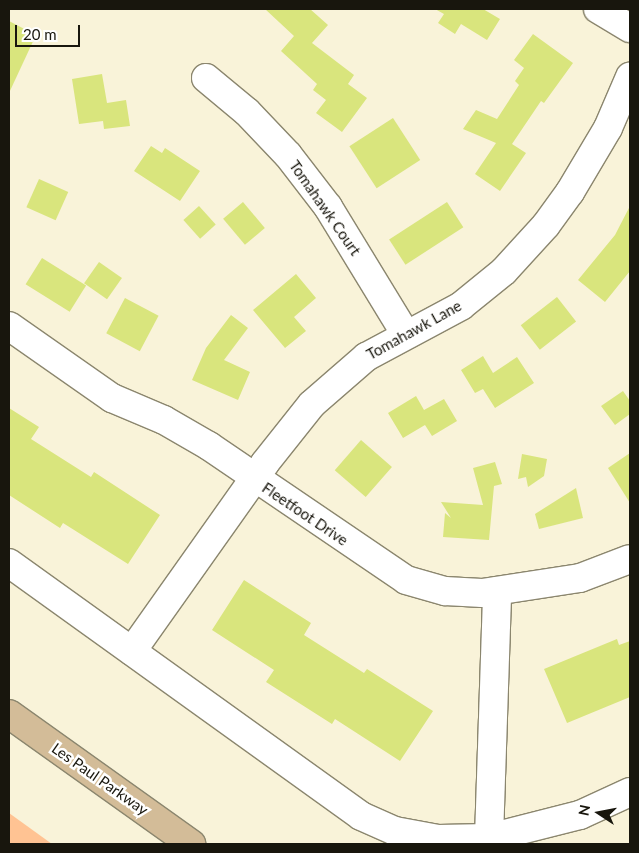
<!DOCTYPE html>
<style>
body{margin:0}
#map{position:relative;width:639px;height:853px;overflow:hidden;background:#f9f3d9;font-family:Lato,sans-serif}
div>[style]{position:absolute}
.green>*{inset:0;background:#ffc393}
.building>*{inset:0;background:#d9e57d;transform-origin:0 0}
.roads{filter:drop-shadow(1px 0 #8b866e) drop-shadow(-1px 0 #8b866e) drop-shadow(0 1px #8b866e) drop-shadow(0 -1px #8b866e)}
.minor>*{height:28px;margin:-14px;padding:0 14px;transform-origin:14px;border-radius:14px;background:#fff}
.major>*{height:28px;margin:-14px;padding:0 14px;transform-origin:14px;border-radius:14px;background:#d3bc98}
span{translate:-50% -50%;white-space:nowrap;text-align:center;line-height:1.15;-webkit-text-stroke:5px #fff;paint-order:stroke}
.street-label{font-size:15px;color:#18160d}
.frame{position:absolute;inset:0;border:10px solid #18160d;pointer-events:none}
.north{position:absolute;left:574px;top:788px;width:50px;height:50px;-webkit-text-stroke:4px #fff;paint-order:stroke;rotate:281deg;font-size:14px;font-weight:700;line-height:20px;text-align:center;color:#18160d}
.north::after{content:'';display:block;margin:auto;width:18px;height:22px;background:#18160d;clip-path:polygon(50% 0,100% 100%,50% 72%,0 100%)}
.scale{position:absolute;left:15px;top:25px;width:65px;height:22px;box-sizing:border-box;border:2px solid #18160d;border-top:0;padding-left:6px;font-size:15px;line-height:18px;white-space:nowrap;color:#18160d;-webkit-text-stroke:4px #fff;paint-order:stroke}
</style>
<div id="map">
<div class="green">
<i style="clip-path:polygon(9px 813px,52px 844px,9px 844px)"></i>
</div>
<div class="building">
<i style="clip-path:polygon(265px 9px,310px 9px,328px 25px,312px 43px,354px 75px,348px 84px,367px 98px,342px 132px,316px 113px,326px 100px,313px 90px,317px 84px,281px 51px,294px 36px)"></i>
<i style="clip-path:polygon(435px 9px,483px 9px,500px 19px,487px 40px,461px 24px,455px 34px,438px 23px,444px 14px)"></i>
<i style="clip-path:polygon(9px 21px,36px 35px,9px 93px)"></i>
<i style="clip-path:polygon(533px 34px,573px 63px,544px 103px,541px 101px,512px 144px,526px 153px,500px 191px,475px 174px,496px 143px,463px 129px,476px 110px,497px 119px,519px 85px,515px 81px,524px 68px,514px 60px)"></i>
<i style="clip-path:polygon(102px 74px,107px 103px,126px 100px,130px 126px,104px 129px,103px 121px,79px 124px,72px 79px)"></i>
<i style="left:393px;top:118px;width:50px;height:52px;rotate:57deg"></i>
<i style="clip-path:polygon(151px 146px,162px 153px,165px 148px,200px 171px,180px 201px,134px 171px)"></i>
<i style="left:39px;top:179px;width:32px;height:31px;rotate:24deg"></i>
<i style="left:243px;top:202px;width:34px;height:26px;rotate:50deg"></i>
<i style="left:447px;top:202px;width:30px;height:69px;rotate:57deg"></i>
<i style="left:199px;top:206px;width:25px;height:21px;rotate:48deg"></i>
<i style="clip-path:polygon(630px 206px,630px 271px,605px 302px,578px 280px,615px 235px)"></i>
<i style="left:42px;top:258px;width:52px;height:31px;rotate:32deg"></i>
<i style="left:99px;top:262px;width:28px;height:26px;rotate:35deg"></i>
<i style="clip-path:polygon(296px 274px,316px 298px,294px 317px,306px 331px,285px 348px,253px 310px)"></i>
<i style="left:557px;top:297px;width:31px;height:46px;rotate:52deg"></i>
<i style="left:125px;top:298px;width:38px;height:40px;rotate:28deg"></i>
<i style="clip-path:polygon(231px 315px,248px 328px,224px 360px,250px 372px,238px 400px,192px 380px,206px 348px)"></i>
<i style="clip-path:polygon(483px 356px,493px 373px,517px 357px,534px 383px,495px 408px,483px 389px,475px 393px,461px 370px)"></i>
<i style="clip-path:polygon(623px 391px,630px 401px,630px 414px,615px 425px,601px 406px)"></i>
<i style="clip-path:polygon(416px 396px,424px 410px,444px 399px,457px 421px,432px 436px,425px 425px,403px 438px,388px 413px)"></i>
<i style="clip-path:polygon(9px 408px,39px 427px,31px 439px,91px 477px,94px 472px,160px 515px,128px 564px,63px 523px,60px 528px,9px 495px)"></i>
<i style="left:361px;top:440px;width:41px;height:40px;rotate:41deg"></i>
<i style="clip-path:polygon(630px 453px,630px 503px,608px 468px)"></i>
<i style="clip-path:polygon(522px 454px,547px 459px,544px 476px,528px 487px,526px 477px,518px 479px)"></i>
<i style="clip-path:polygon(495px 462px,502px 484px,494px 486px,489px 540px,443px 537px,445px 513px,451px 518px,441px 502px,483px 505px,473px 468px)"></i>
<i style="clip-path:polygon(576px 488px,583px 518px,539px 529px,535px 514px)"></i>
<i style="clip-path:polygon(244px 580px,311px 623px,304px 635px,364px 673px,367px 669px,433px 711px,400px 761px,335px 719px,332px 724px,266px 682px,274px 670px,212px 630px)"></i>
<i style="clip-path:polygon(617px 639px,619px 645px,630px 641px,630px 697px,567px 723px,544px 669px)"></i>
</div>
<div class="roads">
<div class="minor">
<i style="left:598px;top:9px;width:37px;rotate:31deg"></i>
<i style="left:206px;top:78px;width:53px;rotate:39.7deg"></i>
<i style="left:247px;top:112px;width:59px;rotate:46.4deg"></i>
<i style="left:288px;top:155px;width:66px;rotate:52.4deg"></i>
<i style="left:328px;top:207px;width:148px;rotate:58.6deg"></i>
<i style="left:9px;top:326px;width:126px;rotate:35deg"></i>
<i style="left:112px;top:398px;width:56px;rotate:22.9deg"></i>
<i style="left:164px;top:420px;width:52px;rotate:30deg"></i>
<i style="left:209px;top:446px;width:238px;rotate:34.2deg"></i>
<i style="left:406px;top:580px;width:41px;rotate:15.8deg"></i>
<i style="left:445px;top:591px;width:37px;rotate:3deg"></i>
<i style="left:482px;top:593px;width:99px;rotate:-8.7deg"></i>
<i style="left:580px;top:578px;width:53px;rotate:-20.8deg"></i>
<i style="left:9px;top:563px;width:433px;rotate:35.7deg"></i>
<i style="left:361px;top:816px;width:37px;rotate:24deg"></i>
<i style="left:395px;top:831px;width:44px;rotate:10.5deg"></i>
<i style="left:438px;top:839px;width:51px;rotate:-1.1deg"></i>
<i style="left:489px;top:838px;width:94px;rotate:-14.2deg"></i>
<i style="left:580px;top:815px;width:55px;rotate:-24.7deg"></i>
<i style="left:132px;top:651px;width:230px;rotate:-54.7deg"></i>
<i style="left:265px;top:463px;width:75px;rotate:-51.5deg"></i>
<i style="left:312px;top:404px;width:72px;rotate:-41deg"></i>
<i style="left:366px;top:357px;width:108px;rotate:-28.2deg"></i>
<i style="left:461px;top:306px;width:55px;rotate:-39.1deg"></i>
<i style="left:504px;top:271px;width:62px;rotate:-47.6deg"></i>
<i style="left:546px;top:225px;width:41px;rotate:-54deg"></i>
<i style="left:570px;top:192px;width:74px;rotate:-59.3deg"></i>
<i style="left:608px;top:128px;width:56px;rotate:-66.7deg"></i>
<i style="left:489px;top:838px;width:247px;rotate:-88.1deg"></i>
</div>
<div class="major">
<i style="left:9px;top:714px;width:224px;rotate:35.5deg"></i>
</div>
</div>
<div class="street-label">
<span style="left:325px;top:208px;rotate:55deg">Tomahawk Court</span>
<span style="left:414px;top:330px;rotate:-29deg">Tomahawk Lane</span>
<span style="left:305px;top:514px;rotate:34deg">Fleetfoot Drive</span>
<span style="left:100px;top:779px;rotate:35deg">Les Paul Parkway</span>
</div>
<div class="frame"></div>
<div class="north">N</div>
<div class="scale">20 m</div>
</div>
